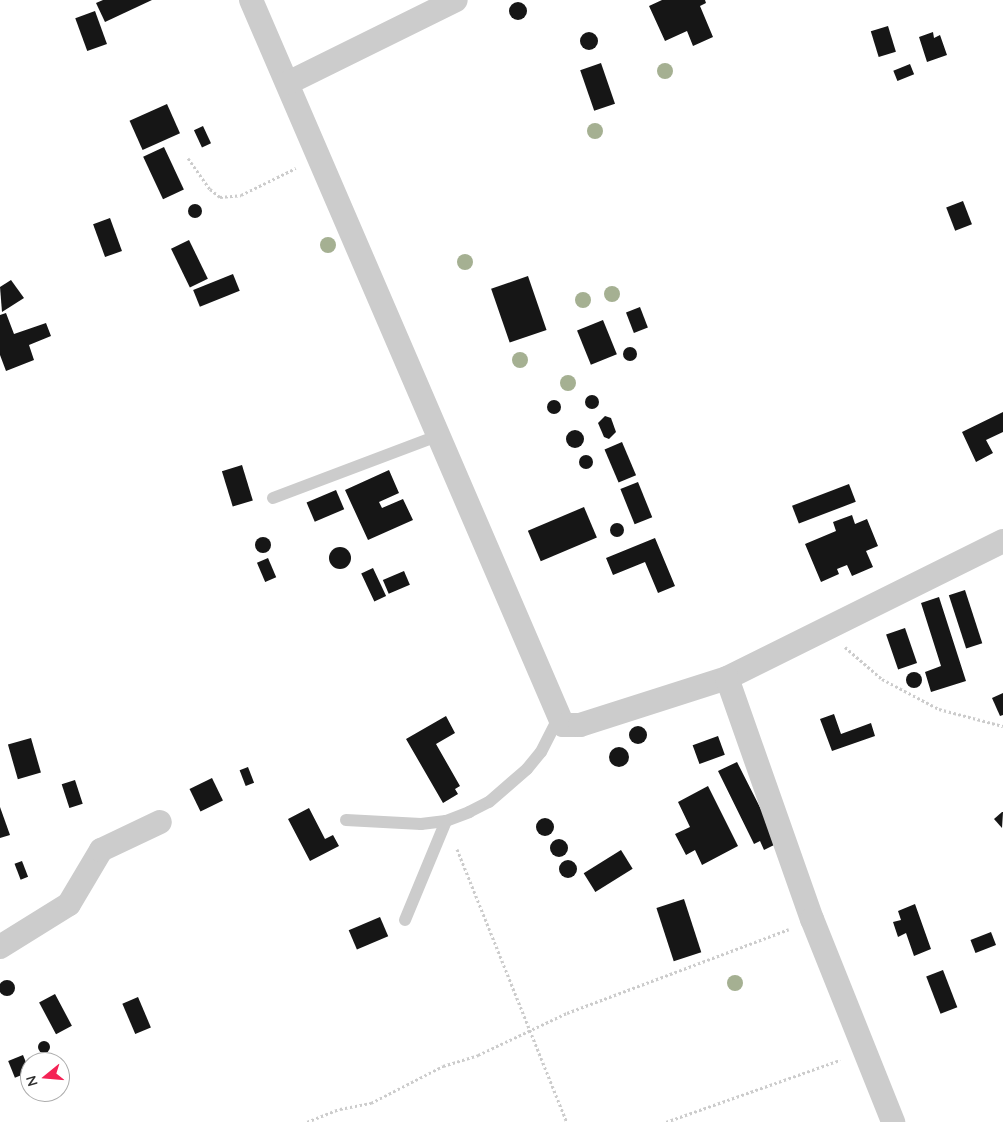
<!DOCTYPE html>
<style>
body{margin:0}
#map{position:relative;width:1003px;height:1122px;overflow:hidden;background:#fff;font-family:Quicksand,sans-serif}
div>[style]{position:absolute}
.building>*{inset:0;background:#161616;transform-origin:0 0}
.round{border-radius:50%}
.path>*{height:3px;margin-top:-1.5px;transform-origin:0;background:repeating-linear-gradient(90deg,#ccc 0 2.5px,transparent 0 5px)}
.lane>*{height:12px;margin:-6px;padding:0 6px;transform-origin:6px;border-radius:6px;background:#ccc}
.street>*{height:24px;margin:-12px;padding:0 12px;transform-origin:12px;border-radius:12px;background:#ccc}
.trees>*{width:16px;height:16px;margin:-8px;border-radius:50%;background:#a5b092}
span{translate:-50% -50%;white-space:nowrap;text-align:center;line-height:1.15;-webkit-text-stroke:5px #fff;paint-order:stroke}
.north{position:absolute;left:20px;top:1052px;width:50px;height:50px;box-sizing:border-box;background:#fff;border:1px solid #acacac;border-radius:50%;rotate:253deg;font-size:14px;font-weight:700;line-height:20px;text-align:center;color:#2f2f2f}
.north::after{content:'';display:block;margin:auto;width:18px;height:22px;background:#f42255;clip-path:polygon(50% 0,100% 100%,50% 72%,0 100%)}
</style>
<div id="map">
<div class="building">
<i style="clip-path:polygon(103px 0,152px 0,105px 22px,96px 3px)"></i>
<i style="clip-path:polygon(662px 0,705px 0,706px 3px,700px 6px,713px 37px,693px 46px,687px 31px,665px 41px,649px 6px)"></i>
<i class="round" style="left:509px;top:2px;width:18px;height:18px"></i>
<i style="left:95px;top:11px;width:35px;height:21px;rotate:70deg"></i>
<i style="left:888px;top:26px;width:27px;height:18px;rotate:73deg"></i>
<i style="clip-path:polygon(933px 32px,934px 38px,940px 35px,947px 55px,927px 62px,919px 37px)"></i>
<i class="round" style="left:580px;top:32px;width:18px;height:18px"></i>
<i style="left:601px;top:63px;width:43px;height:22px;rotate:71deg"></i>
<i style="left:910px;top:64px;width:11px;height:18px;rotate:68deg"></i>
<i style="left:167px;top:104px;width:32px;height:41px;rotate:66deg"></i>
<i style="left:203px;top:126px;width:19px;height:10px;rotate:65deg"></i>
<i style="left:164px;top:147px;width:47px;height:23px;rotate:65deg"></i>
<i style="left:963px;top:201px;width:25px;height:18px;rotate:69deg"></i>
<i class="round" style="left:188px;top:204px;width:14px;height:14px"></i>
<i style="left:110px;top:218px;width:35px;height:18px;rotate:70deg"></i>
<i style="left:189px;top:240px;width:43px;height:20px;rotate:64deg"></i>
<i style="left:233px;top:274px;width:18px;height:43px;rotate:68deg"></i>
<i style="left:528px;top:276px;width:57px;height:39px;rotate:71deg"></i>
<i style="clip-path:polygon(11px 280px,24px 298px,2px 312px,0 287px)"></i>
<i style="left:640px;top:307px;width:22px;height:15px;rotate:69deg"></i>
<i style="clip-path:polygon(6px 313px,14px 334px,46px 323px,51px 336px,29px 345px,34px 360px,6px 371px,0 355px,0 315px)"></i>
<i style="left:603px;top:320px;width:37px;height:28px;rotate:68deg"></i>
<i class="round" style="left:623px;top:347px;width:14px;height:14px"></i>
<i class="round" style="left:585px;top:395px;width:14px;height:14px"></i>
<i class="round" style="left:547px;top:400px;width:14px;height:14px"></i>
<i style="clip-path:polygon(1003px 412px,1003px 432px,986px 440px,993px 453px,976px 462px,962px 432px)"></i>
<i style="clip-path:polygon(605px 416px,611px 418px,616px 432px,609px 439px,604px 437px,598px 423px)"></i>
<i class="round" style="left:566px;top:430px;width:18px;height:18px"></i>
<i style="left:622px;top:442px;width:36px;height:19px;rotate:67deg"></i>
<i class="round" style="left:579px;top:455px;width:14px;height:14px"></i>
<i style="left:242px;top:465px;width:37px;height:21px;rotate:73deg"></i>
<i style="clip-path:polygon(389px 470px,399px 493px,379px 502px,382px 508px,403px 499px,413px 520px,368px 540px,345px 490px)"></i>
<i style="left:638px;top:482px;width:38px;height:19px;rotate:68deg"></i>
<i style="left:849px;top:484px;width:19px;height:61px;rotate:69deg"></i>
<i style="left:336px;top:490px;width:21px;height:32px;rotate:67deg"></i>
<i style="left:584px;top:507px;width:33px;height:61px;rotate:67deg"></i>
<i style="clip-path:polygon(852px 515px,855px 524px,867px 519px,878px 546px,866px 551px,873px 567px,852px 576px,847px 565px,837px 569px,839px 574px,821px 582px,805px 544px,836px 531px,833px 522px)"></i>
<i class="round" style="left:610px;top:523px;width:14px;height:14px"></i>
<i class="round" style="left:255px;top:537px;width:16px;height:16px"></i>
<i style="clip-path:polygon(655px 538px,675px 586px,658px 593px,645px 562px,613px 575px,606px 558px)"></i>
<i class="round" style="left:329px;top:547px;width:22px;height:22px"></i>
<i style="left:268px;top:558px;width:21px;height:12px;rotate:67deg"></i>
<i style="left:373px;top:568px;width:31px;height:13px;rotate:65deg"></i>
<i style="left:404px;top:571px;width:15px;height:23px;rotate:67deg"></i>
<i style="left:965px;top:590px;width:56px;height:17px;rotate:72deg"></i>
<i style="clip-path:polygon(939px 597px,966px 681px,931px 692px,925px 672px,941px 666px,921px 603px)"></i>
<i style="left:905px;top:628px;width:37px;height:20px;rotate:71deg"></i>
<i class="round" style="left:906px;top:672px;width:16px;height:16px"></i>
<i style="clip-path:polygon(1003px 693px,1003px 715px,1000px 716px,992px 698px)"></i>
<i style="clip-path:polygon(834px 714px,841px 734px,871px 723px,875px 736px,832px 751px,820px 719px)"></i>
<i style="clip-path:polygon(446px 716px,455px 733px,436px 744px,460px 786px,455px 789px,458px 794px,443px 803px,406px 739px)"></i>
<i class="round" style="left:629px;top:726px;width:18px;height:18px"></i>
<i style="left:718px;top:736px;width:20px;height:27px;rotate:70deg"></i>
<i style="left:31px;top:738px;width:36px;height:24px;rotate:74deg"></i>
<i class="round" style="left:609px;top:747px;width:20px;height:20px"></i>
<i style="clip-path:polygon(737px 762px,778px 843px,764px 850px,760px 841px,754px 844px,718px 771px)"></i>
<i style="left:248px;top:767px;width:17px;height:9px;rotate:69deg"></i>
<i style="left:212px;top:778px;width:25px;height:25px;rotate:64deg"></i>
<i style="left:75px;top:780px;width:25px;height:14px;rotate:72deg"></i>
<i style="clip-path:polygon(708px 786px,738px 846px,702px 865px,695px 850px,686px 855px,675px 834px,690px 827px,678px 802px)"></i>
<i style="clip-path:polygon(0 807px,10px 835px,0 838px)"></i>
<i style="clip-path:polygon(309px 808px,325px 839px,333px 835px,339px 846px,310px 861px,288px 819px)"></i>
<i style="clip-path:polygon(1002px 812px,1003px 812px,1002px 828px,994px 819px)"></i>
<i class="round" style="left:536px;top:818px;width:18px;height:18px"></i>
<i class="round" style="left:550px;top:839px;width:18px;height:18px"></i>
<i style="left:621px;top:850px;width:22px;height:44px;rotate:58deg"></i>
<i class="round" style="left:559px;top:860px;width:18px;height:18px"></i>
<i style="left:22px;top:861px;width:17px;height:8px;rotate:69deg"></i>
<i style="left:684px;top:899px;width:56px;height:29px;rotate:72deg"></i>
<i style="clip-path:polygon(915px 904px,931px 949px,914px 956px,906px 933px,898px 937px,893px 922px,901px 920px,898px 911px)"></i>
<i style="left:380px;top:917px;width:21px;height:34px;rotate:67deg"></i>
<i style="left:991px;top:932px;width:14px;height:22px;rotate:69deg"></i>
<i style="left:943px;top:970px;width:40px;height:18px;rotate:69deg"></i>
<i class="round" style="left:-1px;top:980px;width:16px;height:16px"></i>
<i style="left:55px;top:994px;width:36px;height:18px;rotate:62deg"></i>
<i style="left:138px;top:997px;width:33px;height:17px;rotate:67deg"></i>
<i class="round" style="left:38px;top:1041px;width:12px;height:12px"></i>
<i style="left:23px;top:1055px;width:18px;height:16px;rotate:68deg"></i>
</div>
<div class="path">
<i style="left:188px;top:158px;width:38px;rotate:55deg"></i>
<i style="left:210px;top:189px;width:13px;rotate:39deg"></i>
<i style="left:220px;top:197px;width:21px;rotate:-5deg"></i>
<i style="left:241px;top:195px;width:61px;rotate:-26.1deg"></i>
<i style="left:845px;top:647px;width:49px;rotate:40.9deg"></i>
<i style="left:882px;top:679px;width:64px;rotate:27.8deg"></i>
<i style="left:939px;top:709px;width:66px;rotate:14.9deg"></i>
<i style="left:457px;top:849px;width:294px;rotate:68.1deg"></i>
<i style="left:307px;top:1122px;width:35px;rotate:-22deg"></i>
<i style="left:340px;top:1109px;width:32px;rotate:-11deg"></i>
<i style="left:371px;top:1103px;width:81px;rotate:-27.2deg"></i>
<i style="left:443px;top:1066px;width:37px;rotate:-17deg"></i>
<i style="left:478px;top:1055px;width:98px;rotate:-25.3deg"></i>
<i style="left:567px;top:1013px;width:237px;rotate:-20.7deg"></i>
<i style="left:666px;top:1122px;width:185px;rotate:-19.6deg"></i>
</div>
<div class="lane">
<i style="left:273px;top:498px;width:178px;rotate:-20.7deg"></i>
<i style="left:346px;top:820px;width:75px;rotate:3.1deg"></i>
<i style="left:421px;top:824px;width:25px;rotate:-7deg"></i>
<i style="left:446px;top:821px;width:25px;rotate:-21deg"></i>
<i style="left:469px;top:812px;width:22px;rotate:-27deg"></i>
<i style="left:489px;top:802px;width:50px;rotate:-41deg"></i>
<i style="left:527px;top:769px;width:22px;rotate:-51deg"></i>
<i style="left:541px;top:752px;width:37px;rotate:-63deg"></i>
<i style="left:405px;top:920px;width:107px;rotate:-67.5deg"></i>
</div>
<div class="street">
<i style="left:251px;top:0;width:789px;rotate:66.72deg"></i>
<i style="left:563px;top:725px;width:17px"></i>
<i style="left:580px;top:725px;width:154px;rotate:-17.7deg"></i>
<i style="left:727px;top:678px;width:308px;rotate:-26.4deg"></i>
<i style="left:288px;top:83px;width:187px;rotate:-26.3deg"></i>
<i style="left:727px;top:678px;width:256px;rotate:70.6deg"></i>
<i style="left:812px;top:919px;width:219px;rotate:68.2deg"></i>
<i style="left:0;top:947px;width:81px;rotate:-31.9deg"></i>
<i style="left:69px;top:904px;width:63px;rotate:-59.3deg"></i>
<i style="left:101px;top:850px;width:65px;rotate:-25.4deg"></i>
</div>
<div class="trees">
<i style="left:665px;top:71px"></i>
<i style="left:595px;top:131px"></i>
<i style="left:328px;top:245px"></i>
<i style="left:465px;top:262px"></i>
<i style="left:612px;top:294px"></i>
<i style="left:583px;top:300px"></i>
<i style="left:520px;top:360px"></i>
<i style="left:568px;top:383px"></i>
<i style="left:735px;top:983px"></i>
</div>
<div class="north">N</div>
</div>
